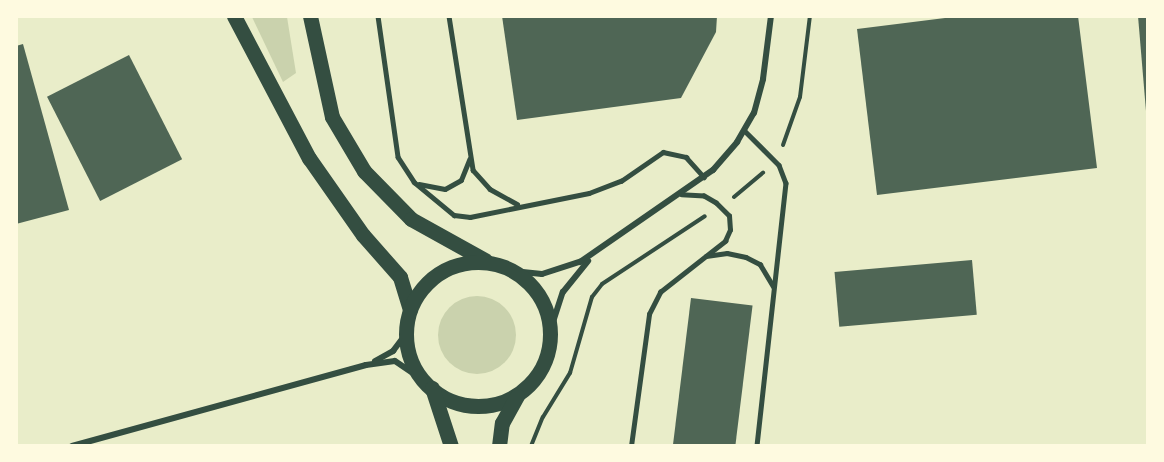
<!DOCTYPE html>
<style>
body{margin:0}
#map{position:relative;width:1164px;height:462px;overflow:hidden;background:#e9edc9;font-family:Commissioner,sans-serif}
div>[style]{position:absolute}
.green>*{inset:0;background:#cad2ad}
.round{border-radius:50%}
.building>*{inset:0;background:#4f6655;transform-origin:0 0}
.path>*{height:4px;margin:-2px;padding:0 2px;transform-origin:2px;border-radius:2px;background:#344e41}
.service>*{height:4.5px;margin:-2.25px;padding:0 2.25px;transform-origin:2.25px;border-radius:2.25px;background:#344e41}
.minor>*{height:6px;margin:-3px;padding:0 3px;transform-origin:3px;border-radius:3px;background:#344e41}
.primary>*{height:15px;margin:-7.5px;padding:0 7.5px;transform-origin:7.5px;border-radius:7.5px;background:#344e41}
.primary>.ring{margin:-7.5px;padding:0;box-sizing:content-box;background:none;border:15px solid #344e41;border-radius:50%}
span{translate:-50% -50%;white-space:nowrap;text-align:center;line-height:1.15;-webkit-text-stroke:4.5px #fefae0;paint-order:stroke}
.frame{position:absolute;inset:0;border:18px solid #fefae0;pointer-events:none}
</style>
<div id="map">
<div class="green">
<i style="clip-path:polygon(252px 17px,287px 17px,296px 73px,283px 82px)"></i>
<i class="round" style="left:438px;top:296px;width:78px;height:78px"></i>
</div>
<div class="building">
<i style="clip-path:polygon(502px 16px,717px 16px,716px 32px,681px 98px,517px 120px)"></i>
<i style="clip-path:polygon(961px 16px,1078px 16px,1097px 168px,877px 195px,857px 29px)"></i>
<i style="clip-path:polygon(1138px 16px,1148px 16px,1148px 111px,1146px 111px)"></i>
<i style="clip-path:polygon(23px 44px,69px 210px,16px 224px,16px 46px)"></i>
<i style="left:129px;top:55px;width:117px;height:92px;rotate:63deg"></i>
<i style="left:972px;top:260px;width:55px;height:138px;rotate:85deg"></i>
<i style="left:691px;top:298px;width:62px;height:149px;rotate:7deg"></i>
</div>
<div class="path">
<i style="left:783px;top:145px;width:51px;rotate:-70.5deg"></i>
<i style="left:800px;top:97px;width:82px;rotate:-83deg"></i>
<i style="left:734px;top:197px;width:38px;rotate:-40deg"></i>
<i style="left:531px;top:446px;width:31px;rotate:-68deg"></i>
<i style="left:543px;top:417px;width:52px;rotate:-58.5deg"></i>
<i style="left:570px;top:373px;width:79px;rotate:-73.9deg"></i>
<i style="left:592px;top:297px;width:16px;rotate:-52deg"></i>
<i style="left:602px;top:284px;width:123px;rotate:-33.4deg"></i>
</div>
<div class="service">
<i style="left:378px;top:16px;width:142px;rotate:81.9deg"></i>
<i style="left:398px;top:157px;width:30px;rotate:57deg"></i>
<i style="left:414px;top:182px;width:52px;rotate:39.5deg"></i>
<i style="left:454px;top:215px;width:16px;rotate:7deg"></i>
<i style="left:470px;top:217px;width:121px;rotate:-11.4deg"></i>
<i style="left:589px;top:193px;width:34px;rotate:-21deg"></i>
<i style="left:621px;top:181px;width:51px;rotate:-34.6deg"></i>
<i style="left:663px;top:152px;width:24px;rotate:12deg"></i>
<i style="left:686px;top:157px;width:27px;rotate:48deg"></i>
<i style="left:449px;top:16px;width:156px;rotate:81.1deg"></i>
<i style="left:473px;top:170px;width:25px;rotate:48deg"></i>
<i style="left:490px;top:189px;width:31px;rotate:29deg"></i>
<i style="left:744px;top:130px;width:49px;rotate:45deg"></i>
<i style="left:779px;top:165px;width:19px;rotate:69deg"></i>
<i style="left:786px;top:183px;width:265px;rotate:96.3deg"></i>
<i style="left:419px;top:184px;width:26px;rotate:11deg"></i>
<i style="left:445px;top:189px;width:18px;rotate:-29deg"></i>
<i style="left:461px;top:180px;width:22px;rotate:-68deg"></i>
<i style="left:706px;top:256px;width:21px;rotate:-8deg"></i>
<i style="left:727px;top:253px;width:19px;rotate:12deg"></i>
<i style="left:746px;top:257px;width:16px;rotate:27deg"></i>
<i style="left:760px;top:264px;width:26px;rotate:59deg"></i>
<i style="left:631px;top:446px;width:133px;rotate:-82.2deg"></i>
<i style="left:649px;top:314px;width:25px;rotate:-63deg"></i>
<i style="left:660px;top:292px;width:83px;rotate:-38.1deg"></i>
<i style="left:725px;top:241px;width:12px;rotate:-66deg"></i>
<i style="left:730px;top:230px;width:14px;rotate:-94deg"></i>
<i style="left:729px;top:216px;width:18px;rotate:-135deg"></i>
<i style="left:716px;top:203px;width:14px;rotate:-150deg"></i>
<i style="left:704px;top:196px;width:22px;rotate:-177deg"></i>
</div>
<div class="minor">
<i style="left:513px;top:271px;width:29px;rotate:6deg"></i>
<i style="left:542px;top:274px;width:40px;rotate:-18deg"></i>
<i style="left:580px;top:262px;width:162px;rotate:-34.7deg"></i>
<i style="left:713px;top:170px;width:37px;rotate:-49deg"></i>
<i style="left:737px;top:142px;width:34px;rotate:-60deg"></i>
<i style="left:754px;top:113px;width:35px;rotate:-75deg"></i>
<i style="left:763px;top:79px;width:64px;rotate:-82.8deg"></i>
<i style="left:551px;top:328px;width:38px;rotate:-72deg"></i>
<i style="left:563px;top:292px;width:40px;rotate:-51deg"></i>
<i style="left:375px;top:361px;width:21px;rotate:-29deg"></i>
<i style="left:393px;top:351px;width:21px;rotate:-53deg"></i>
<i style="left:72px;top:446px;width:305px;rotate:-15.4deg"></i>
<i style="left:366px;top:365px;width:29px;rotate:-8deg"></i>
<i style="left:395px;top:361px;width:32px;rotate:34deg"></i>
</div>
<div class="primary">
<i style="left:234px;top:16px;width:161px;rotate:62.2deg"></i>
<i style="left:309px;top:158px;width:94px;rotate:55deg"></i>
<i style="left:363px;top:235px;width:56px;rotate:48.6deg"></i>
<i style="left:400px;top:277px;width:34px;rotate:73deg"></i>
<i style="left:310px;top:16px;width:103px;rotate:77.7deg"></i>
<i style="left:332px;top:117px;width:63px;rotate:59.3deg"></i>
<i style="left:364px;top:171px;width:67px;rotate:45.6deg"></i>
<i style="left:411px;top:219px;width:85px;rotate:29deg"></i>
<i class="ring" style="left:406px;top:262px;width:129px;height:129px"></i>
<i style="left:432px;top:388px;width:61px;rotate:71.9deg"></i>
<i style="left:499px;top:446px;width:23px;rotate:-83deg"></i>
<i style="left:502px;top:423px;width:31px;rotate:-61deg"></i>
</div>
<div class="frame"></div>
</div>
